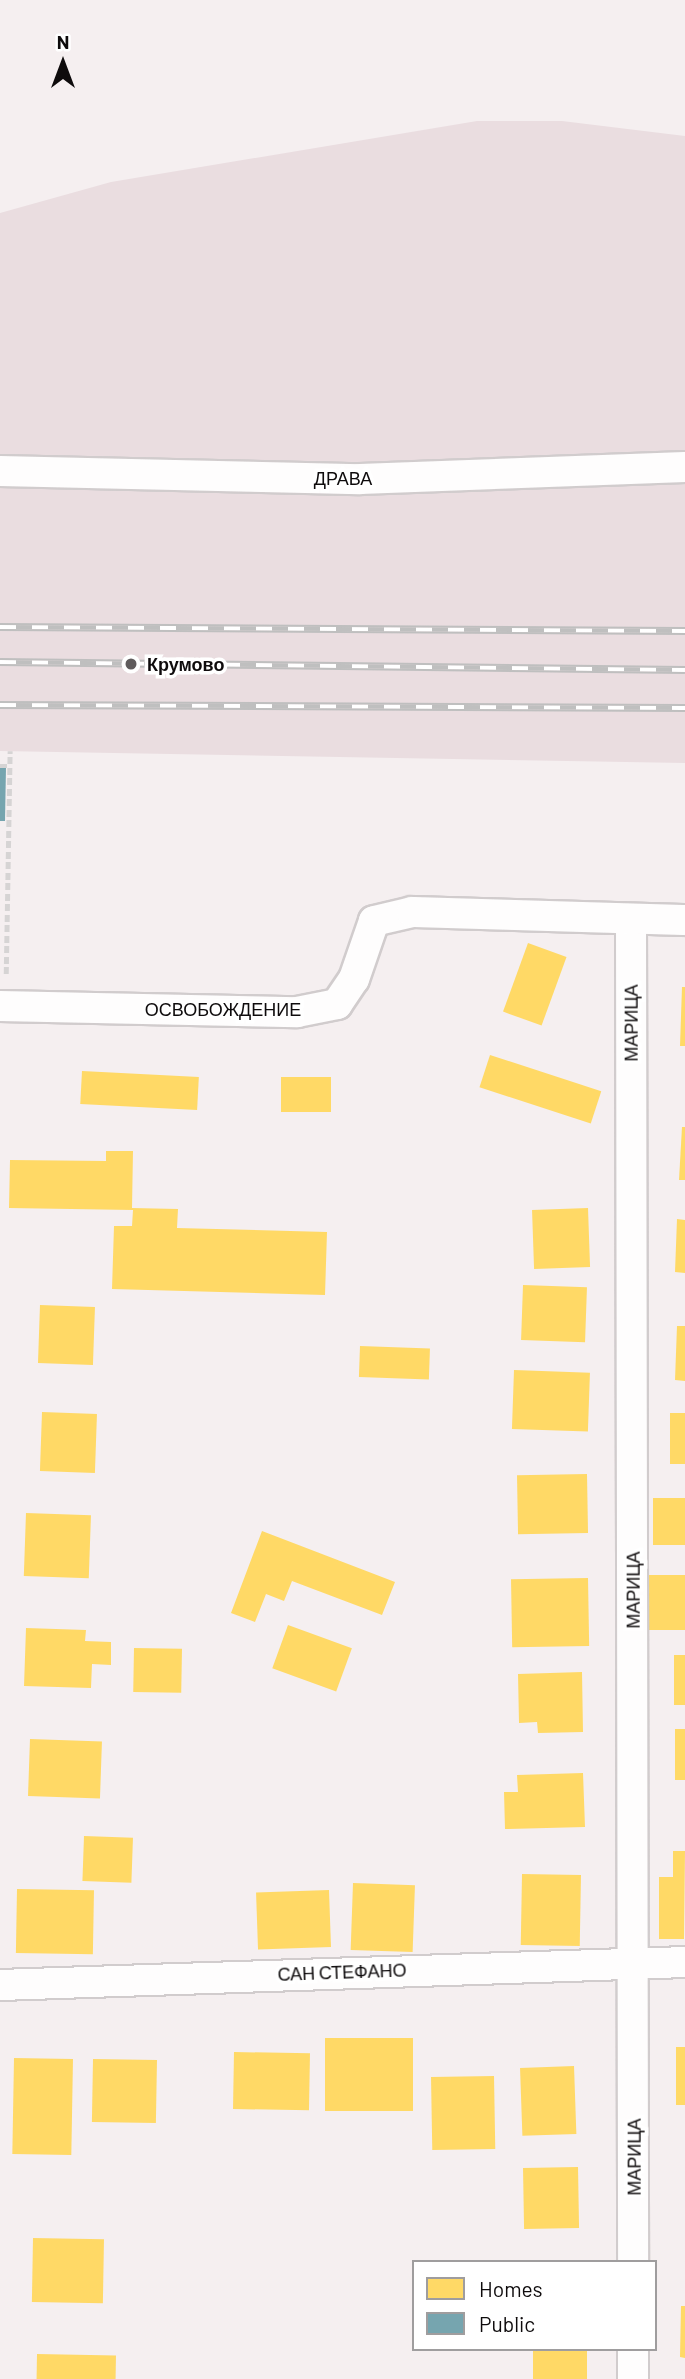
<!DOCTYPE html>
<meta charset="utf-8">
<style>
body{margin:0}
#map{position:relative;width:685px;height:2379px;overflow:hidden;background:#f5eff0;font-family:Barlow,sans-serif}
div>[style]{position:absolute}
.built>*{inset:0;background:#eadde0}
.homes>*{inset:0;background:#ffd966;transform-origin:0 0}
.public>*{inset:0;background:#76a5af}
.path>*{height:4.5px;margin-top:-2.25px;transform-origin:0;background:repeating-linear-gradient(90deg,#d6d4d4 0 7px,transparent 0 10.5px)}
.roads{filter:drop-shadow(2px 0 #d1cccd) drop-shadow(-2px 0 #d1cccd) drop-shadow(0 2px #d1cccd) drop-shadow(0 -2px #d1cccd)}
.minor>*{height:30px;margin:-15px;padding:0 15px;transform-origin:15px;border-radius:15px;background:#fefdfd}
.rail>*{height:8px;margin-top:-4px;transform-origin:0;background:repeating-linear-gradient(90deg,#fff 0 16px,#bfbfbf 0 32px);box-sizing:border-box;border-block:2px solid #bfbfbf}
.dots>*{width:19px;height:19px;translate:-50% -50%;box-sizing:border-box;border:4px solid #fff;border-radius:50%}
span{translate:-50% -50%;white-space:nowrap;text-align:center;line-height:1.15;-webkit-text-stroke:7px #fff;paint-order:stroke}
.street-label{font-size:18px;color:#0e0b0c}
.poi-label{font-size:18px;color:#0e0b0c;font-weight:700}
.left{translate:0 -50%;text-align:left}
.legend{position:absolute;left:412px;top:2260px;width:245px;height:91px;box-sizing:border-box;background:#fff;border:2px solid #9f9d9e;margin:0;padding:9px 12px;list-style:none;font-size:21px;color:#0e0b0c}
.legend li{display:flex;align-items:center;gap:14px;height:35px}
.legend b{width:35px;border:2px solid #9f9d9e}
.north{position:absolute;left:28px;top:28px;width:70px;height:70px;-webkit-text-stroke:5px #fff;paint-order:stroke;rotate:0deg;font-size:19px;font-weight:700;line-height:28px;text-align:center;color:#0e0b0c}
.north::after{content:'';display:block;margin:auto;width:24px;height:32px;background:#0e0b0c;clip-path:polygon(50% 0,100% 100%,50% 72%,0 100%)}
</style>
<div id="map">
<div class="built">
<i style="clip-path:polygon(477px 121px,562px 121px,685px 136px,685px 763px,0 751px,0 213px,111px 182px)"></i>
</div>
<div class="homes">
<i style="left:528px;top:943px;width:41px;height:73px;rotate:20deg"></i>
<i style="clip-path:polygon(682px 987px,685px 987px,685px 1046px,680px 1046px)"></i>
<i style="left:490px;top:1055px;width:117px;height:34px;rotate:18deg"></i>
<i style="left:82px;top:1071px;width:117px;height:33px;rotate:3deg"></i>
<i style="left:281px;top:1077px;width:50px;height:35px"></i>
<i style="clip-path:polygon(682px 1127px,685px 1127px,685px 1180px,679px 1180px)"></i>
<i style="clip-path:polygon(106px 1151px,133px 1151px,132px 1208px,178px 1209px,177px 1228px,327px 1232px,325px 1295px,112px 1289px,114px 1226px,132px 1226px,133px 1210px,9px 1208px,10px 1160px,106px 1161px)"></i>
<i style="left:588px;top:1208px;width:59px;height:56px;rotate:88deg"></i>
<i style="clip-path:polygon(677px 1219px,685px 1220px,685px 1273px,675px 1272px)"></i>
<i style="left:523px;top:1285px;width:64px;height:55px;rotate:2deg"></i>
<i style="left:40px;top:1305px;width:55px;height:58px;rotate:2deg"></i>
<i style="clip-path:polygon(677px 1326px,685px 1326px,685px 1381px,675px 1380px)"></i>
<i style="left:360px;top:1346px;width:70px;height:31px;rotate:2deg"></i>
<i style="left:514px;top:1370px;width:76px;height:59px;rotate:2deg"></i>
<i style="left:42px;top:1412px;width:55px;height:59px;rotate:2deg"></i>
<i style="left:670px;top:1413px;width:15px;height:51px"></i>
<i style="left:587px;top:1474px;width:59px;height:70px;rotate:89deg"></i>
<i style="left:653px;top:1498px;width:32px;height:47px"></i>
<i style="left:26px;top:1513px;width:65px;height:63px;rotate:2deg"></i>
<i style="clip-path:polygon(262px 1531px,395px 1582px,382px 1615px,292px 1581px,284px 1601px,266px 1594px,255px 1622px,231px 1613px)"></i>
<i style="left:685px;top:1575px;width:55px;height:38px;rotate:90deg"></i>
<i style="left:588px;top:1578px;width:68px;height:77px;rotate:89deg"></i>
<i style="left:288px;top:1625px;width:68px;height:46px;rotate:20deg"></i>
<i style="clip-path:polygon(26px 1628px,86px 1630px,85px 1641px,111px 1642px,111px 1665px,92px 1664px,91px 1688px,24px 1686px)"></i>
<i style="left:134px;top:1648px;width:48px;height:44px;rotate:1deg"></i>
<i style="left:674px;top:1655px;width:11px;height:50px"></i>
<i style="clip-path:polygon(582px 1672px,583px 1732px,538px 1733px,537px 1722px,519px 1723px,518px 1674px)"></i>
<i style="left:685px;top:1729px;width:51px;height:10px;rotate:90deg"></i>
<i style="left:30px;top:1739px;width:72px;height:57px;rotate:2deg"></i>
<i style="clip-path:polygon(583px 1773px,585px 1827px,505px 1829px,504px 1792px,518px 1792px,517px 1775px)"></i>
<i style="left:84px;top:1836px;width:49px;height:45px;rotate:2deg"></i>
<i style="clip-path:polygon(673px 1851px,685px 1851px,684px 1939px,659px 1939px,659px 1877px,673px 1877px)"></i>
<i style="left:522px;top:1874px;width:59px;height:71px;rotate:1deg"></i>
<i style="left:353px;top:1883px;width:62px;height:67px;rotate:2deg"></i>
<i style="left:17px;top:1889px;width:77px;height:64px;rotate:1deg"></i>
<i style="left:329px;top:1890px;width:57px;height:73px;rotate:88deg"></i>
<i style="left:325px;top:2038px;width:88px;height:73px"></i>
<i style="left:676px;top:2047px;width:9px;height:58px"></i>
<i style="left:234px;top:2052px;width:76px;height:57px;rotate:1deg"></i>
<i style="left:14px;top:2058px;width:59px;height:96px;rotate:1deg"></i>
<i style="left:93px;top:2059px;width:64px;height:63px;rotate:1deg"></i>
<i style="left:574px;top:2066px;width:68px;height:54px;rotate:88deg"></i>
<i style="left:494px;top:2076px;width:73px;height:63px;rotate:89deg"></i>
<i style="left:578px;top:2167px;width:61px;height:55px;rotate:89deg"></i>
<i style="left:33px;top:2238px;width:71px;height:64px;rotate:1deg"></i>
<i style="clip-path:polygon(681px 2306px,685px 2306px,685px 2358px,680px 2357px)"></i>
<i style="left:533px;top:2349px;width:54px;height:30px"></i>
<i style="left:37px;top:2354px;width:79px;height:25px;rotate:1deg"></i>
</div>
<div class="public">
<i style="clip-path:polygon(0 767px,6px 767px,5px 821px,0 821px)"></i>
</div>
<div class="path">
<i style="left:0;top:766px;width:10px"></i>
<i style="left:6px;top:974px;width:223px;rotate:-89deg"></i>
</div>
<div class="roads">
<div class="minor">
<i style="left:0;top:471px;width:360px;rotate:1.3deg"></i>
<i style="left:360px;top:479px;width:325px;rotate:-2.1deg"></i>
<i style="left:631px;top:919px;width:1343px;rotate:89.91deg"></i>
<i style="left:0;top:1006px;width:297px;rotate:1.2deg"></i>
<i style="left:297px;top:1012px;width:41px;rotate:-11.3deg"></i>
<i style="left:337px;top:1004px;width:30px;rotate:-56deg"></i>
<i style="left:354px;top:979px;width:61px;rotate:-71deg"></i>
<i style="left:374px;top:921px;width:39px;rotate:-13deg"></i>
<i style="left:412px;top:912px;width:273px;rotate:1.7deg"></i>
<i style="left:0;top:1985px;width:685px;rotate:-1.92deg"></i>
<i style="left:633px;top:2379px;width:30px;rotate:-90deg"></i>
</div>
</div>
<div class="rail">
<i style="left:0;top:627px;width:685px;rotate:0.33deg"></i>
<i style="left:0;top:662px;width:685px;rotate:0.67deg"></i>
<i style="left:0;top:705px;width:685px;rotate:0.25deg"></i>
</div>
<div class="dots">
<i style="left:131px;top:664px;background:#5f5b5c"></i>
</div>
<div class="street-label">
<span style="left:343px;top:478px">ДРАВА</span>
<span style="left:223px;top:1009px">ОСВОБОЖДЕНИЕ</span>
<span style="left:631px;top:1023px;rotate:-90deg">МАРИЦА</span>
<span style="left:633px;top:1590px;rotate:-90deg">МАРИЦА</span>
<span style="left:342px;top:1972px;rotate:-2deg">САН СТЕФАНО</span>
<span style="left:634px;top:2157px;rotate:-90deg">МАРИЦА</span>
</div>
<div class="poi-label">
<span class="left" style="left:147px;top:664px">Крумово</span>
</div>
<ul class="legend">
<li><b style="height:19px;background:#ffd966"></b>Homes</li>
<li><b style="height:19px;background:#76a5af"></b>Public</li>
</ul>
<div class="north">N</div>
</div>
